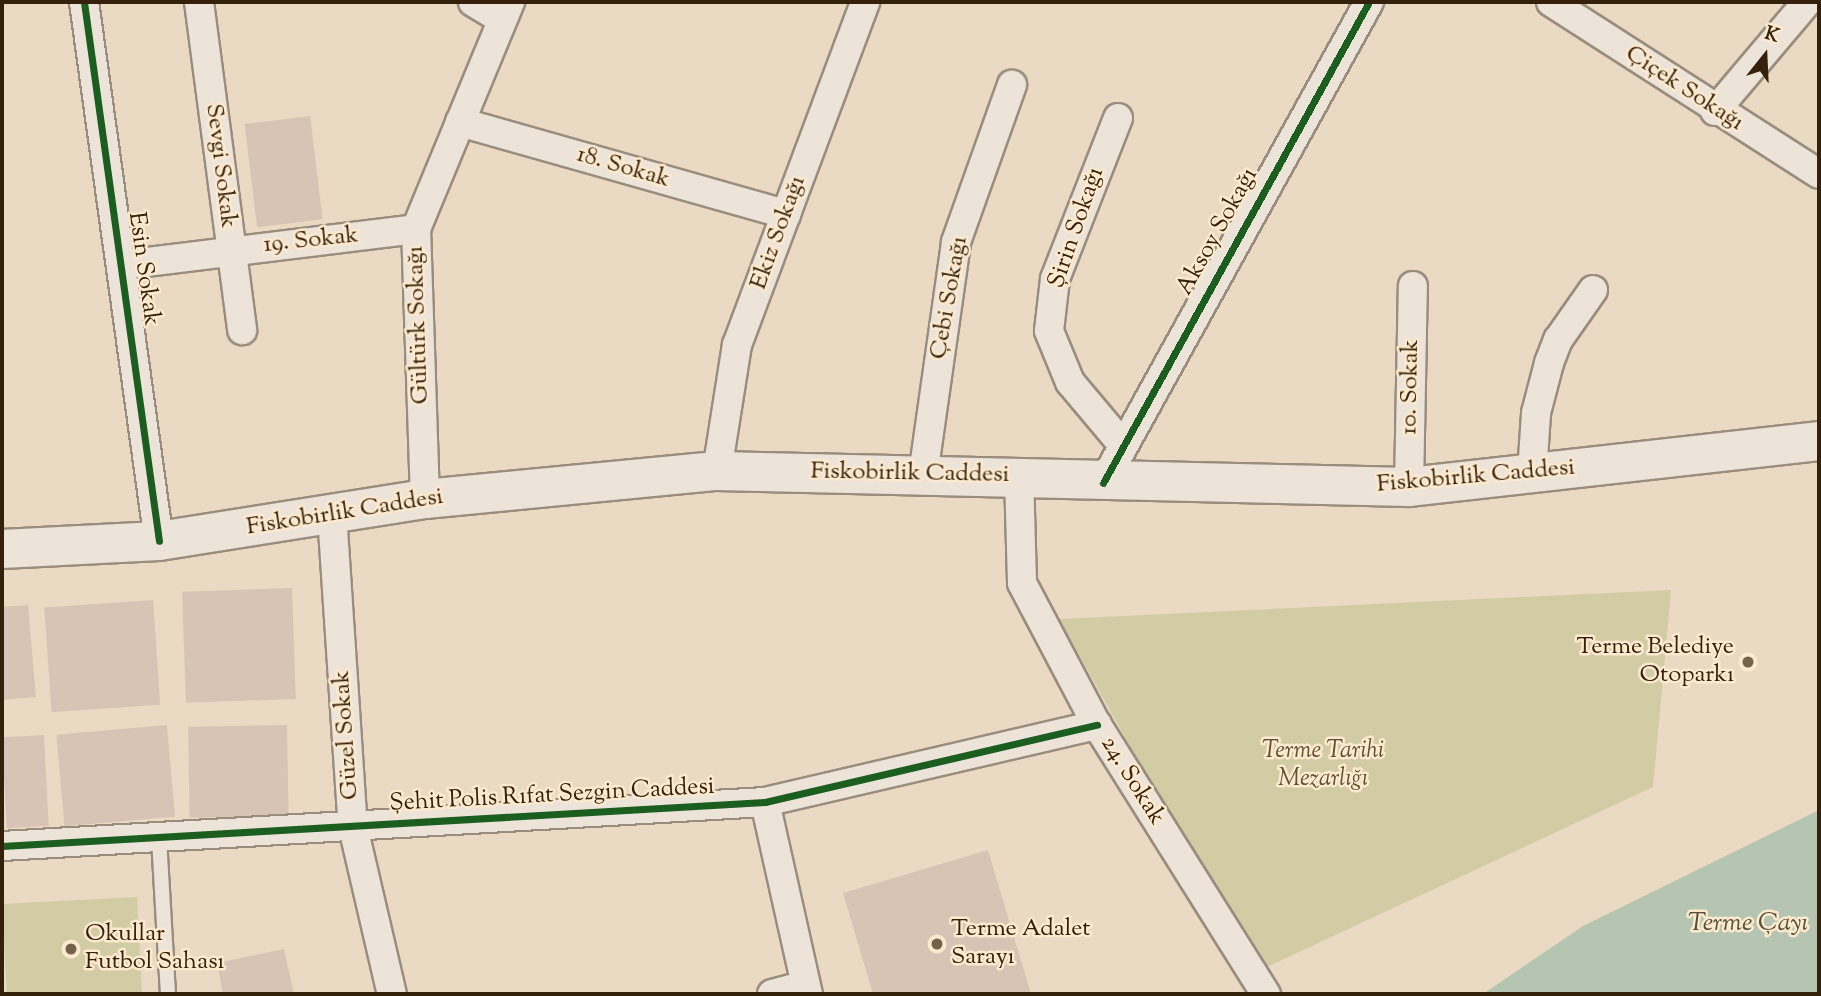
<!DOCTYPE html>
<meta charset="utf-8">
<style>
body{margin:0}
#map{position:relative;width:1821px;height:996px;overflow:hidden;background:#eadac3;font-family:"Sorts Mill Goudy",serif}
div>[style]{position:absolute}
.green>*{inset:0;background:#d2cca5;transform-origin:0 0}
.water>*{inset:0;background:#b6c5b1}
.building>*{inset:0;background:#d9c3b5;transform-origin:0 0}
.roads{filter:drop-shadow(2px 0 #998d7e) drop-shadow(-2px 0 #998d7e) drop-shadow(0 2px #998d7e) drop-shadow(0 -2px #998d7e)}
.lane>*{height:14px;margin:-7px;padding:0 7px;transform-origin:7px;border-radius:7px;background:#ede4d9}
.street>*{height:28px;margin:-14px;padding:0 14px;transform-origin:14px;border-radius:14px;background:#ede4d9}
.secondary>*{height:38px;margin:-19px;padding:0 19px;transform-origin:19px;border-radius:19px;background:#ede4d9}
.cycleway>*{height:7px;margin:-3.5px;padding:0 3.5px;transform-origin:3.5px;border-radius:3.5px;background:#1b5e20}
.dots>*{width:19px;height:19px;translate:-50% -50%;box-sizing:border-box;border:4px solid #fce9ce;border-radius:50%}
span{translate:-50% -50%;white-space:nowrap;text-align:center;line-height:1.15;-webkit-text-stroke:5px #fce9ce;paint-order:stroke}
.street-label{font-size:24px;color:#35210b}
.poi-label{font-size:24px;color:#35210b}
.right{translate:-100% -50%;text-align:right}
.left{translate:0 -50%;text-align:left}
.park-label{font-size:24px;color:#5e5132;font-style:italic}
.water-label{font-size:26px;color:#55503a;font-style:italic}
.frame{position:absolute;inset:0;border:4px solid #35210b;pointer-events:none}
.north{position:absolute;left:1730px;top:21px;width:70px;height:70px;-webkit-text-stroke:5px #fce9ce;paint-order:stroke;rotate:18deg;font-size:19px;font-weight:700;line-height:28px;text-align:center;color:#35210b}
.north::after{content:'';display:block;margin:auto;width:24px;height:32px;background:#35210b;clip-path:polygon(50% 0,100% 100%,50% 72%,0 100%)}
</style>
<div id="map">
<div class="green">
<i style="clip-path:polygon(1671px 590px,1653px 787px,1256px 972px,1059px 619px)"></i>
<i style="left:137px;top:897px;width:97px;height:135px;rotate:87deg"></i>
</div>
<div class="water">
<i style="clip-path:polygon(1819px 810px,1819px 994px,1483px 994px,1583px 926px)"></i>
</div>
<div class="building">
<i style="left:310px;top:116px;width:104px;height:66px;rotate:83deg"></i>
<i style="left:292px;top:588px;width:111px;height:110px;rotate:88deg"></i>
<i style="left:153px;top:600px;width:105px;height:109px;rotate:86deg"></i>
<i style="clip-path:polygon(28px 605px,36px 697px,2px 700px,2px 607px)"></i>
<i style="left:167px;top:725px;width:92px;height:111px;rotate:85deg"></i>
<i style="left:287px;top:725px;width:91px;height:99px;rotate:89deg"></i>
<i style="left:44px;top:735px;width:91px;height:42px;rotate:87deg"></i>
<i style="clip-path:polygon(988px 850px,1031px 994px,873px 994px,843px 893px)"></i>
<i style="clip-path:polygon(284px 949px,294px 994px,223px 994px,217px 963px)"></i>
</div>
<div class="roads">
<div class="lane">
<i style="left:159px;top:838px;width:156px;rotate:86.7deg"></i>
</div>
<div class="street">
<i style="left:84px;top:2px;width:544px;rotate:82.08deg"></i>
<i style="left:199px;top:2px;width:331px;rotate:82.5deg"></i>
<i style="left:473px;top:2px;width:31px;rotate:31deg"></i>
<i style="left:1551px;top:2px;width:318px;rotate:32.7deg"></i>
<i style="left:1715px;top:111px;width:143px;rotate:-49.8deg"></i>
<i style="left:1118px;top:118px;width:173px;rotate:111.4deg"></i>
<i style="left:1055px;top:279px;width:52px;rotate:96.6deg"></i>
<i style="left:1049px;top:331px;width:55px;rotate:67.6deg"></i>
<i style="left:1070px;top:382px;width:81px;rotate:50deg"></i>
<i style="left:460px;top:122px;width:339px;rotate:15.8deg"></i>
<i style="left:123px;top:265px;width:295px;rotate:-7deg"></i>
<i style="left:717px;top:471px;width:128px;rotate:-81deg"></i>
<i style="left:737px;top:345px;width:366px;rotate:-69.5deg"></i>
<i style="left:1532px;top:474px;width:61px;rotate:-86.2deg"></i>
<i style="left:1536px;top:413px;width:52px;rotate:-75.4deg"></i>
<i style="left:1549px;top:363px;width:25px;rotate:-69deg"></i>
<i style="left:1558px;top:340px;width:61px;rotate:-55deg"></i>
<i style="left:923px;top:475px;width:235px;rotate:-81.9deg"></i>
<i style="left:956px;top:242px;width:167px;rotate:-70.4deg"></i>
<i style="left:1019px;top:475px;width:108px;rotate:88.4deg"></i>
<i style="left:1022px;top:583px;width:161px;rotate:62.2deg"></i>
<i style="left:1097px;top:725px;width:318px;rotate:57.9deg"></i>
<i style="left:1103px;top:483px;width:550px;rotate:-61.06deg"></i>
<i style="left:1409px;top:487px;width:201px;rotate:-88.9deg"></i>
<i style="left:425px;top:499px;width:270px;rotate:-91.9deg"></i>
<i style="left:416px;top:229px;width:246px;rotate:-67.5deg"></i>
<i style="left:332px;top:514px;width:314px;rotate:86.2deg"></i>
<i style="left:353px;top:827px;width:171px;rotate:76.9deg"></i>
<i style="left:765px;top:802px;width:197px;rotate:77.4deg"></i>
<i style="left:2px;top:846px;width:764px;rotate:-3.3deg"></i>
<i style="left:765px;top:802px;width:341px;rotate:-13.1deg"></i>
<i style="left:772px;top:994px;width:34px;rotate:-15deg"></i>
</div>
<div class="secondary">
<i style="left:2px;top:549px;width:157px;rotate:-2.9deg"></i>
<i style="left:159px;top:541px;width:269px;rotate:-9deg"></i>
<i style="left:425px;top:499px;width:293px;rotate:-5.5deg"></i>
<i style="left:717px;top:471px;width:692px;rotate:1.32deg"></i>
<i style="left:1409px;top:487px;width:413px;rotate:-6.4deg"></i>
</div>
</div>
<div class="cycleway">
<i style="left:84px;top:2px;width:544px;rotate:82.08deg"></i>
<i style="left:1103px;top:483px;width:550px;rotate:-61.06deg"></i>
<i style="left:2px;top:846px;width:764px;rotate:-3.3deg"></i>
<i style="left:765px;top:802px;width:341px;rotate:-13.1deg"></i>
</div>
<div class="dots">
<i style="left:1748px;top:662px;background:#74624b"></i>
<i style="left:937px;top:944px;background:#74624b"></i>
<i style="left:71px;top:949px;background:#74624b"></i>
</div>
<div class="street-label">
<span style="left:1684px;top:89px;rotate:33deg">Çiçek Sokağı</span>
<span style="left:220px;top:166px;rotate:83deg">Sevgi Sokak</span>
<span style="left:623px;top:168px;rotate:16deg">18. Sokak</span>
<span style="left:1077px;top:228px;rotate:-71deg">Şirin Sokağı</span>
<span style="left:1218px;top:232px;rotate:-61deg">Aksoy Sokağı</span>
<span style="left:779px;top:233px;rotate:-70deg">Ekiz Sokağı</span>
<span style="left:311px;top:241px;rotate:-6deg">19. Sokak</span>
<span style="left:143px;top:269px;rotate:82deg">Esin Sokak</span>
<span style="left:950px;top:298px;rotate:-80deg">Çebi Sokağı</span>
<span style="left:419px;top:325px;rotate:-92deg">Gültürk Sokağı</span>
<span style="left:1411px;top:387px;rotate:-89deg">10. Sokak</span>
<span style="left:910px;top:474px;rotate:1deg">Fiskobirlik Caddesi</span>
<span style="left:1476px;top:477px;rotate:-5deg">Fiskobirlik Caddesi</span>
<span style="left:345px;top:513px;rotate:-9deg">Fiskobirlik Caddesi</span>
<span style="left:347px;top:735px;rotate:-94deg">Güzel Sokak</span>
<span style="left:1132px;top:781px;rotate:58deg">24. Sokak</span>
<span style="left:552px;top:796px;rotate:-3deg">Şehit Polis Rıfat Sezgin Caddesi</span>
</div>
<div class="poi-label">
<span class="right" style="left:1734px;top:662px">Terme Belediye<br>Otoparkı</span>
<span class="left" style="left:951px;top:944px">Terme Adalet<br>Sarayı</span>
<span class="left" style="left:85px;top:949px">Okullar<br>Futbol Sahası</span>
</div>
<div class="park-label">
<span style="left:1323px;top:766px">Terme Tarihi<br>Mezarlığı</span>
</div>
<div class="water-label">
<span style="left:1748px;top:924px">Terme Çayı</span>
</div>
<div class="frame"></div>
<div class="north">K</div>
</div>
